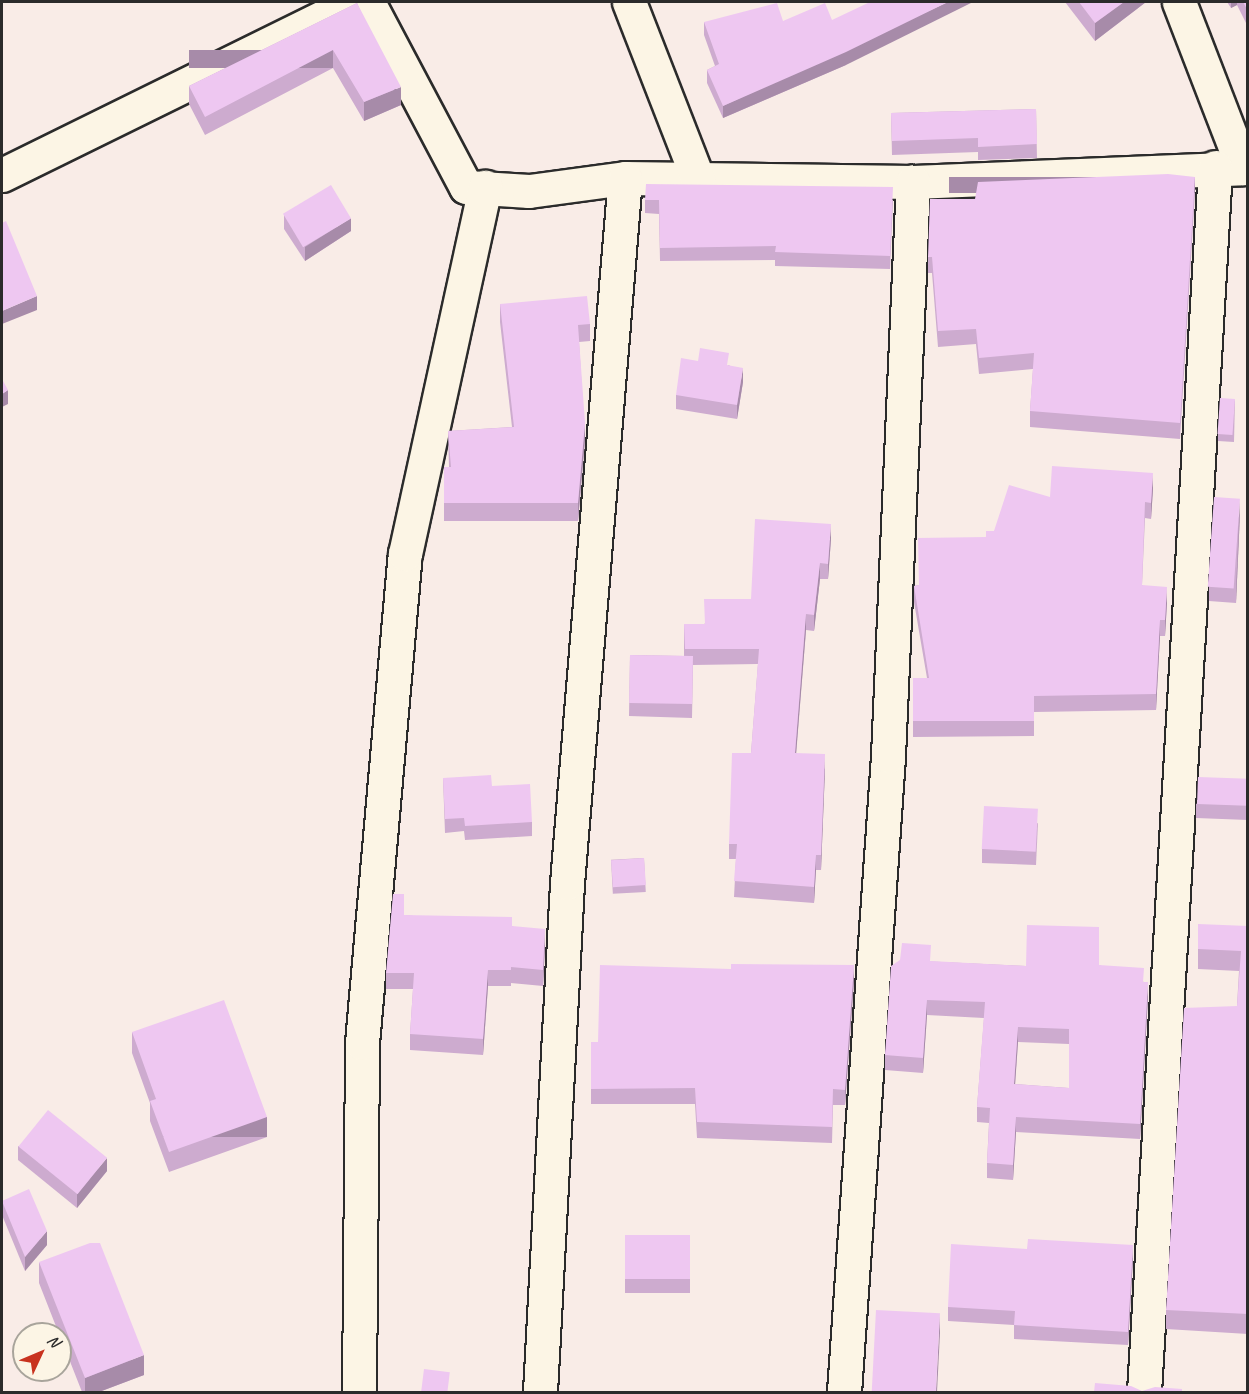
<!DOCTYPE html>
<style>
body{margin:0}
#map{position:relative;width:1249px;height:1394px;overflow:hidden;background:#f9ece7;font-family:Caveat,sans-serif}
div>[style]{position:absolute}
.roads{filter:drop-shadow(2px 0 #2b2b2b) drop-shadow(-2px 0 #2b2b2b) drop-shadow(0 2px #2b2b2b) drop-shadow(0 -2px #2b2b2b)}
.minor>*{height:33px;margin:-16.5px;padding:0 16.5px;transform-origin:16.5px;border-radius:16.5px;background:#fcf5e5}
.wall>*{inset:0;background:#cdabcf;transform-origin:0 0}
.shaded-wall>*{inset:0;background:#a78ba9;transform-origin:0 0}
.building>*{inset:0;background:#eec7f1;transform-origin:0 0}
span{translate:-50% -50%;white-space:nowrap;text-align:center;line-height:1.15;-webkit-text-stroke:6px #fcf5e5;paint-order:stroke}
.frame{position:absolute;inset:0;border:3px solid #2b2b2b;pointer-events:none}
.north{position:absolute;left:12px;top:1322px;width:60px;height:60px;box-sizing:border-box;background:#fcf5e5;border:2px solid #a8a49b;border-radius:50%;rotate:46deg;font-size:16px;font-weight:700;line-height:24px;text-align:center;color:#2b2b2b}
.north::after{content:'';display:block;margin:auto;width:21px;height:27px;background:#c8321e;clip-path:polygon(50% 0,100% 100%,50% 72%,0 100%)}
</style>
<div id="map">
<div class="roads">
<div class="minor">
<i style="left:368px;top:2px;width:209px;rotate:62.1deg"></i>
<i style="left:466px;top:187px;width:63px;rotate:3.6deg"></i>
<i style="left:529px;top:191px;width:97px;rotate:-7.7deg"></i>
<i style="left:625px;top:178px;width:288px;rotate:0.8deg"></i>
<i style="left:913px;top:182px;width:330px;rotate:-2.4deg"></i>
<i style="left:1243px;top:168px;width:178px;rotate:-111.1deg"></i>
<i style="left:629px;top:2px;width:190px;rotate:68.7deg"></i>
<i style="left:2px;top:175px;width:392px;rotate:-26.2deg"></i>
<i style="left:359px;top:1392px;width:349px;rotate:-89.5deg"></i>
<i style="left:362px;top:1043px;width:491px;rotate:-85deg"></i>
<i style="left:405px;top:554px;width:376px;rotate:-77.7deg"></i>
<i style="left:540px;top:1392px;width:510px;rotate:-86.96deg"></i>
<i style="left:567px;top:883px;width:707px;rotate:-85.3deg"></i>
<i style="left:844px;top:1392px;width:638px;rotate:-86.04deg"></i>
<i style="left:888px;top:756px;width:575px;rotate:-87.51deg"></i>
<i style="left:1144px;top:1392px;width:1227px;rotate:-86.68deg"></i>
</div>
</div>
<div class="wall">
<i style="clip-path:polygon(1065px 2px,1146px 2px,1095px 41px)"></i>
<i style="clip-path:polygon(1227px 2px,1248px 2px,1248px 27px,1237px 5px,1231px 8px)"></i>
<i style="clip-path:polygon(357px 3px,401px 105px,364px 121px,333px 68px,205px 135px,189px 104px,189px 86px)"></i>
<i style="clip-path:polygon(704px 22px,846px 65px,723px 118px,707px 83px,707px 70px,715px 66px,704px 35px)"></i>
<i style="clip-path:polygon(1036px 109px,1037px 158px,978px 160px,978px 152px,892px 155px,891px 113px)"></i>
<i style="clip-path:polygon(1195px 193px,1180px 439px,1030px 427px,1030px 411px,1033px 369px,979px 374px,976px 344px,938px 347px,932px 273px,928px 273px,928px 257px,975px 199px)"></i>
<i style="clip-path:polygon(645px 200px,893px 200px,890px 269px,775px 266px,775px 260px,660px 261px,659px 214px,645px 213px)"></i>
<i style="clip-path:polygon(284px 215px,351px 231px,305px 261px,284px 229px)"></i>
<i style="clip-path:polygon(500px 304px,590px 324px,590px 341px,579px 342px,585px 440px,578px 521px,444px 521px,444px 467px,449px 467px,448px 431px,512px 427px,500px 322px)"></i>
<i style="clip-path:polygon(729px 365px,743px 382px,737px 419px,676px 409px,676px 395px)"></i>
<i style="clip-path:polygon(1235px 399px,1234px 442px,1218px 441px,1218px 434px)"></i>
<i style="clip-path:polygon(1153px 489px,1151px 519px,1145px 518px,1142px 585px,1167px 603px,1165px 636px,1160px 636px,1156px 710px,1034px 712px,1034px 736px,913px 737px,913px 678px,927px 678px,914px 602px,914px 586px,919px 585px,994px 531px,1050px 497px)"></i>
<i style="clip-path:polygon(1240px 513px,1236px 603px,1209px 601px,1209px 587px)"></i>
<i style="clip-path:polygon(831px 539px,828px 579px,820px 579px,814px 631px,806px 630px,796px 753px,825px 769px,821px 870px,816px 870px,814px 903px,734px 897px,736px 859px,729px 859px,729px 844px,751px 753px,758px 664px,693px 665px,692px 718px,629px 716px,630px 655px,684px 656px,684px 624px,704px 624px,751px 599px)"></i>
<i style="clip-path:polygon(443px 778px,492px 786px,532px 822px,532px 836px,465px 840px,464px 831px,445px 833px)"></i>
<i style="clip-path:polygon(1248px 779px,1248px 820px,1196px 818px,1196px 804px)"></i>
<i style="clip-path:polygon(1038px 823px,1036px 865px,982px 863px,982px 849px)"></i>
<i style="left:644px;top:858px;width:34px;height:33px;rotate:87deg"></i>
<i style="clip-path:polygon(404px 915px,512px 926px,545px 945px,543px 986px,511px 983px,511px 986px,488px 986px,483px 1055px,410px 1050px,410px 1034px,413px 989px,386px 989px,386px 973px)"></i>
<i style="clip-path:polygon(1248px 926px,1248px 1334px,1166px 1329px,1166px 1310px,1237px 1006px,1239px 971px,1198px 969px,1198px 949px)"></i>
<i style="clip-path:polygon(evenodd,900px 960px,1026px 966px,1099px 965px,1144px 982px,1148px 997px,1140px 1139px,1016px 1132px,1013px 1180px,987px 1178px,987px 1163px,989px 1123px,977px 1122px,977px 1107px,984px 1018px,927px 1015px,923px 1073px,885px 1070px,885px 1055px,900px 960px,1018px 1042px,1069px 1044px,1069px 1088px,1015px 1084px,1018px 1042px)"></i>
<i style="clip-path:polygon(854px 981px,845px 1105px,833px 1105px,832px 1143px,697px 1138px,695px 1104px,591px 1104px,591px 1042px,598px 1042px)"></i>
<i style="clip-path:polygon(132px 1032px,267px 1137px,169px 1172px,150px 1121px,150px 1103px,132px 1053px)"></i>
<i style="clip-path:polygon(18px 1146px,107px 1171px,77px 1208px,18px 1160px)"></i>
<i style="clip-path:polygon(2px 1201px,47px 1245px,25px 1271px,2px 1215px)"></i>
<i style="left:625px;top:1235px;width:65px;height:58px"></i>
<i style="clip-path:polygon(1133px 1258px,1128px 1345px,1014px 1339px,1014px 1325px,948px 1321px,948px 1307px)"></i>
<i style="clip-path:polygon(39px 1262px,144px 1375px,99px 1392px,82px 1392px,60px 1336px,60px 1334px,59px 1334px,39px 1283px)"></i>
</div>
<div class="shaded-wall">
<i style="clip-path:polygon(948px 2px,973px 2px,846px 65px,723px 118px,723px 106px)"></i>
<i style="clip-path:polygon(1124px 2px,1146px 2px,1095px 41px,1095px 23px)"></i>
<i style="clip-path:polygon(1231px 2px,1237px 2px,1237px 5px,1231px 8px)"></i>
<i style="left:333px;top:50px;width:18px;height:144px;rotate:90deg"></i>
<i style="clip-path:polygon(401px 87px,401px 105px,364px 121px,364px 102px)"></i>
<i style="left:1195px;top:177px;width:16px;height:246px;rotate:90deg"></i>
<i style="clip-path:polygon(351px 218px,351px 231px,305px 261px,305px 247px)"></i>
<i style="clip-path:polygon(37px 296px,37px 310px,2px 324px,2px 311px)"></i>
<i style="clip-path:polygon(743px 368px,743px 382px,737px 419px,737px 405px)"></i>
<i style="clip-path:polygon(8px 390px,8px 404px,2px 407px,2px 394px)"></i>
<i style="clip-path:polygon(585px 423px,585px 440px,578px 521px,578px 503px)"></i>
<i style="clip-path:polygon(1153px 473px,1153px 489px,1151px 519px,1151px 503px)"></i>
<i style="clip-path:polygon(1240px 499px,1240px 513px,1236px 603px,1236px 589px)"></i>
<i style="clip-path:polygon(831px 524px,831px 539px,828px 579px,828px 564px)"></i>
<i style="clip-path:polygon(820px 563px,820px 579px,814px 631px,814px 615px)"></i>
<i style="clip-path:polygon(1167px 587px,1167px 603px,1165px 636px,1165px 620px)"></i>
<i style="clip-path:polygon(806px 614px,806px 630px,795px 768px,795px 753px)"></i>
<i style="clip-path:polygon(1160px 620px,1160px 636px,1156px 710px,1156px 694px)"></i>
<i style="clip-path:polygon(825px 754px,825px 769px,821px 870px,821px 855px)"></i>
<i style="clip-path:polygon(816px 855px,816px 870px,814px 903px,814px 887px)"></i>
<i style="clip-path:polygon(545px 929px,545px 945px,543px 986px,543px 970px)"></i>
<i style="clip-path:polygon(854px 965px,854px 981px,845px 1105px,845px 1090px)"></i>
<i style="clip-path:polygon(488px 970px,488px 986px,483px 1055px,483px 1039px)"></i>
<i style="clip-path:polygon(1148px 982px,1148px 997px,1140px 1139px,1140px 1124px)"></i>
<i style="clip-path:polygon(927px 1000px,927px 1015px,923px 1073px,923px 1058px)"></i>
<i style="clip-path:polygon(1018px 1027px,1018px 1042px,1014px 1100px,1014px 1084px)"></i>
<i style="left:267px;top:1117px;width:20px;height:104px;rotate:90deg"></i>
<i style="clip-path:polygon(1016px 1117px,1016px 1132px,1013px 1180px,1013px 1165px)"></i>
<i style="clip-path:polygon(107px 1158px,107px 1171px,77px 1208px,77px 1194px)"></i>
<i style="clip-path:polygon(47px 1231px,47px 1245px,25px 1271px,25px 1257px)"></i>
<i style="clip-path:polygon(1133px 1245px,1133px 1258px,1128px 1345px,1128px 1332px)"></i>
<i style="clip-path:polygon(940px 1313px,940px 1333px,937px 1392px,936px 1392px)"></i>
<i style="clip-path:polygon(144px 1355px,144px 1375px,99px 1392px,85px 1392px,85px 1378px)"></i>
</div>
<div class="building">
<i style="clip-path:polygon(870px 2px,948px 2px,846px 52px,723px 106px,707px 70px,719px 64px,704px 22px,777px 3px,783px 21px,825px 3px,832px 20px)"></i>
<i style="clip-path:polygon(1079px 2px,1124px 2px,1095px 23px)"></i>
<i style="clip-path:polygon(1243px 2px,1248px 2px,1248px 11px)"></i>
<i style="clip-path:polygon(357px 3px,401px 87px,364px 102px,333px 50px,205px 117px,189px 86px)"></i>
<i style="clip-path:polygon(1036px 109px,1037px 144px,978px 147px,978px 138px,892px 141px,891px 113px)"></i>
<i style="clip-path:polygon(1168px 174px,1195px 177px,1180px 423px,1030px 411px,1034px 353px,979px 358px,976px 329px,938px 331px,932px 257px,928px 257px,930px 199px,975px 199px,978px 182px)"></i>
<i style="clip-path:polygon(646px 184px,893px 187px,890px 256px,775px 252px,776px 246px,660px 248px,659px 200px,645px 200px)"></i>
<i style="left:331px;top:185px;width:39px;height:56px;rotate:59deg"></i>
<i style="clip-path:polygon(6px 221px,37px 296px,2px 311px,2px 223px)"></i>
<i style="clip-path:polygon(587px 296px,590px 324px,578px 325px,585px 423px,578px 503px,444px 503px,444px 467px,451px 467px,448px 431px,514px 427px,500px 304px)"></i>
<i style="clip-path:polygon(700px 348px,729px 353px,727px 365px,743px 368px,737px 405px,676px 395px,681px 358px,698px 361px)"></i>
<i style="clip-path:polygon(2px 379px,8px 390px,2px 394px)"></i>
<i style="left:1220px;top:398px;width:15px;height:36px;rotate:4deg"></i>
<i style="clip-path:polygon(1052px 466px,1153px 473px,1151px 503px,1145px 502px,1142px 585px,1167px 587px,1165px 620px,1160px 620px,1156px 694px,1034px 696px,1034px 721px,913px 721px,913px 678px,929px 678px,914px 586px,919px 585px,918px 538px,986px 537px,986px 531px,994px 531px,1009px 485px,1050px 497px)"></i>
<i style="left:1214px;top:497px;width:26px;height:90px;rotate:4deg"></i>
<i style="clip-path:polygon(755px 519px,831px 524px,828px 564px,820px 563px,814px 615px,806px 614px,795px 753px,825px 754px,821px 855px,816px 855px,814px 887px,734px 881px,737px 844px,729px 844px,732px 753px,751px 753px,759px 649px,685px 649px,684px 624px,705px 624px,704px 599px,751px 599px)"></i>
<i style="left:630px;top:655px;width:63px;height:48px;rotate:1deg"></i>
<i style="clip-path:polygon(491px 775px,492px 786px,530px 784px,532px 822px,465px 826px,464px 818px,445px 819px,443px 778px)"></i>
<i style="left:1198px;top:777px;width:50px;height:27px;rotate:2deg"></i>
<i style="left:984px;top:806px;width:54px;height:43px;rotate:3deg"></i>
<i style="left:644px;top:858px;width:27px;height:33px;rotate:86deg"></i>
<i style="clip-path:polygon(393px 894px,404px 894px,404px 915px,512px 917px,512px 926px,545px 929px,543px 970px,511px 967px,511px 970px,488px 970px,483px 1039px,410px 1034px,414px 973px,386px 973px)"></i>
<i style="clip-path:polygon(1198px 924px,1248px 926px,1248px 1314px,1166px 1310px,1184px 1008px,1237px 1006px,1241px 951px,1198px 949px)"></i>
<i style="clip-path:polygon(evenodd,1027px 925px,1099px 927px,1099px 965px,1144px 968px,1143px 982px,1148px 982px,1140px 1124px,1016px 1117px,1013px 1165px,987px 1163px,990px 1108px,977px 1107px,985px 1002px,927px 1000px,923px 1058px,885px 1055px,891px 966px,900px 960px,902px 943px,931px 945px,930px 961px,1026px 966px,1027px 925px,1018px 1027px,1069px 1029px,1069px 1088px,1014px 1084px,1018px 1027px)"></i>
<i style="clip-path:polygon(731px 964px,854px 965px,845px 1090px,833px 1089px,832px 1127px,697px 1122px,695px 1088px,591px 1089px,591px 1042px,598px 1042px,600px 965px,731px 969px)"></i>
<i style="clip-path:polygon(224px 1000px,267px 1117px,169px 1152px,150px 1101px,156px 1099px,132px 1032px)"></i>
<i style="left:48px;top:1110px;width:76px;height:47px;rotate:39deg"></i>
<i style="clip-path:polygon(29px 1189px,47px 1231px,25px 1257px,2px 1201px)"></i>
<i style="left:625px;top:1235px;width:65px;height:44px"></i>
<i style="clip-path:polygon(1028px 1239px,1133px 1245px,1128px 1332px,1014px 1325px,1015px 1311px,948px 1307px,951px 1244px,1027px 1249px)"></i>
<i style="clip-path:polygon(90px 1243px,100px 1243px,144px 1355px,85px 1378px,39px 1262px)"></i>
<i style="left:876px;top:1310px;width:64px;height:82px;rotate:3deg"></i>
<i style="left:424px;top:1369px;width:26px;height:23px;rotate:7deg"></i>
<i style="clip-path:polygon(1095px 1383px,1131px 1386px,1142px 1391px,1155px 1387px,1182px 1389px,1182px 1392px,1094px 1392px)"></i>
</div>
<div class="frame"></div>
<div class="north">N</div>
</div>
